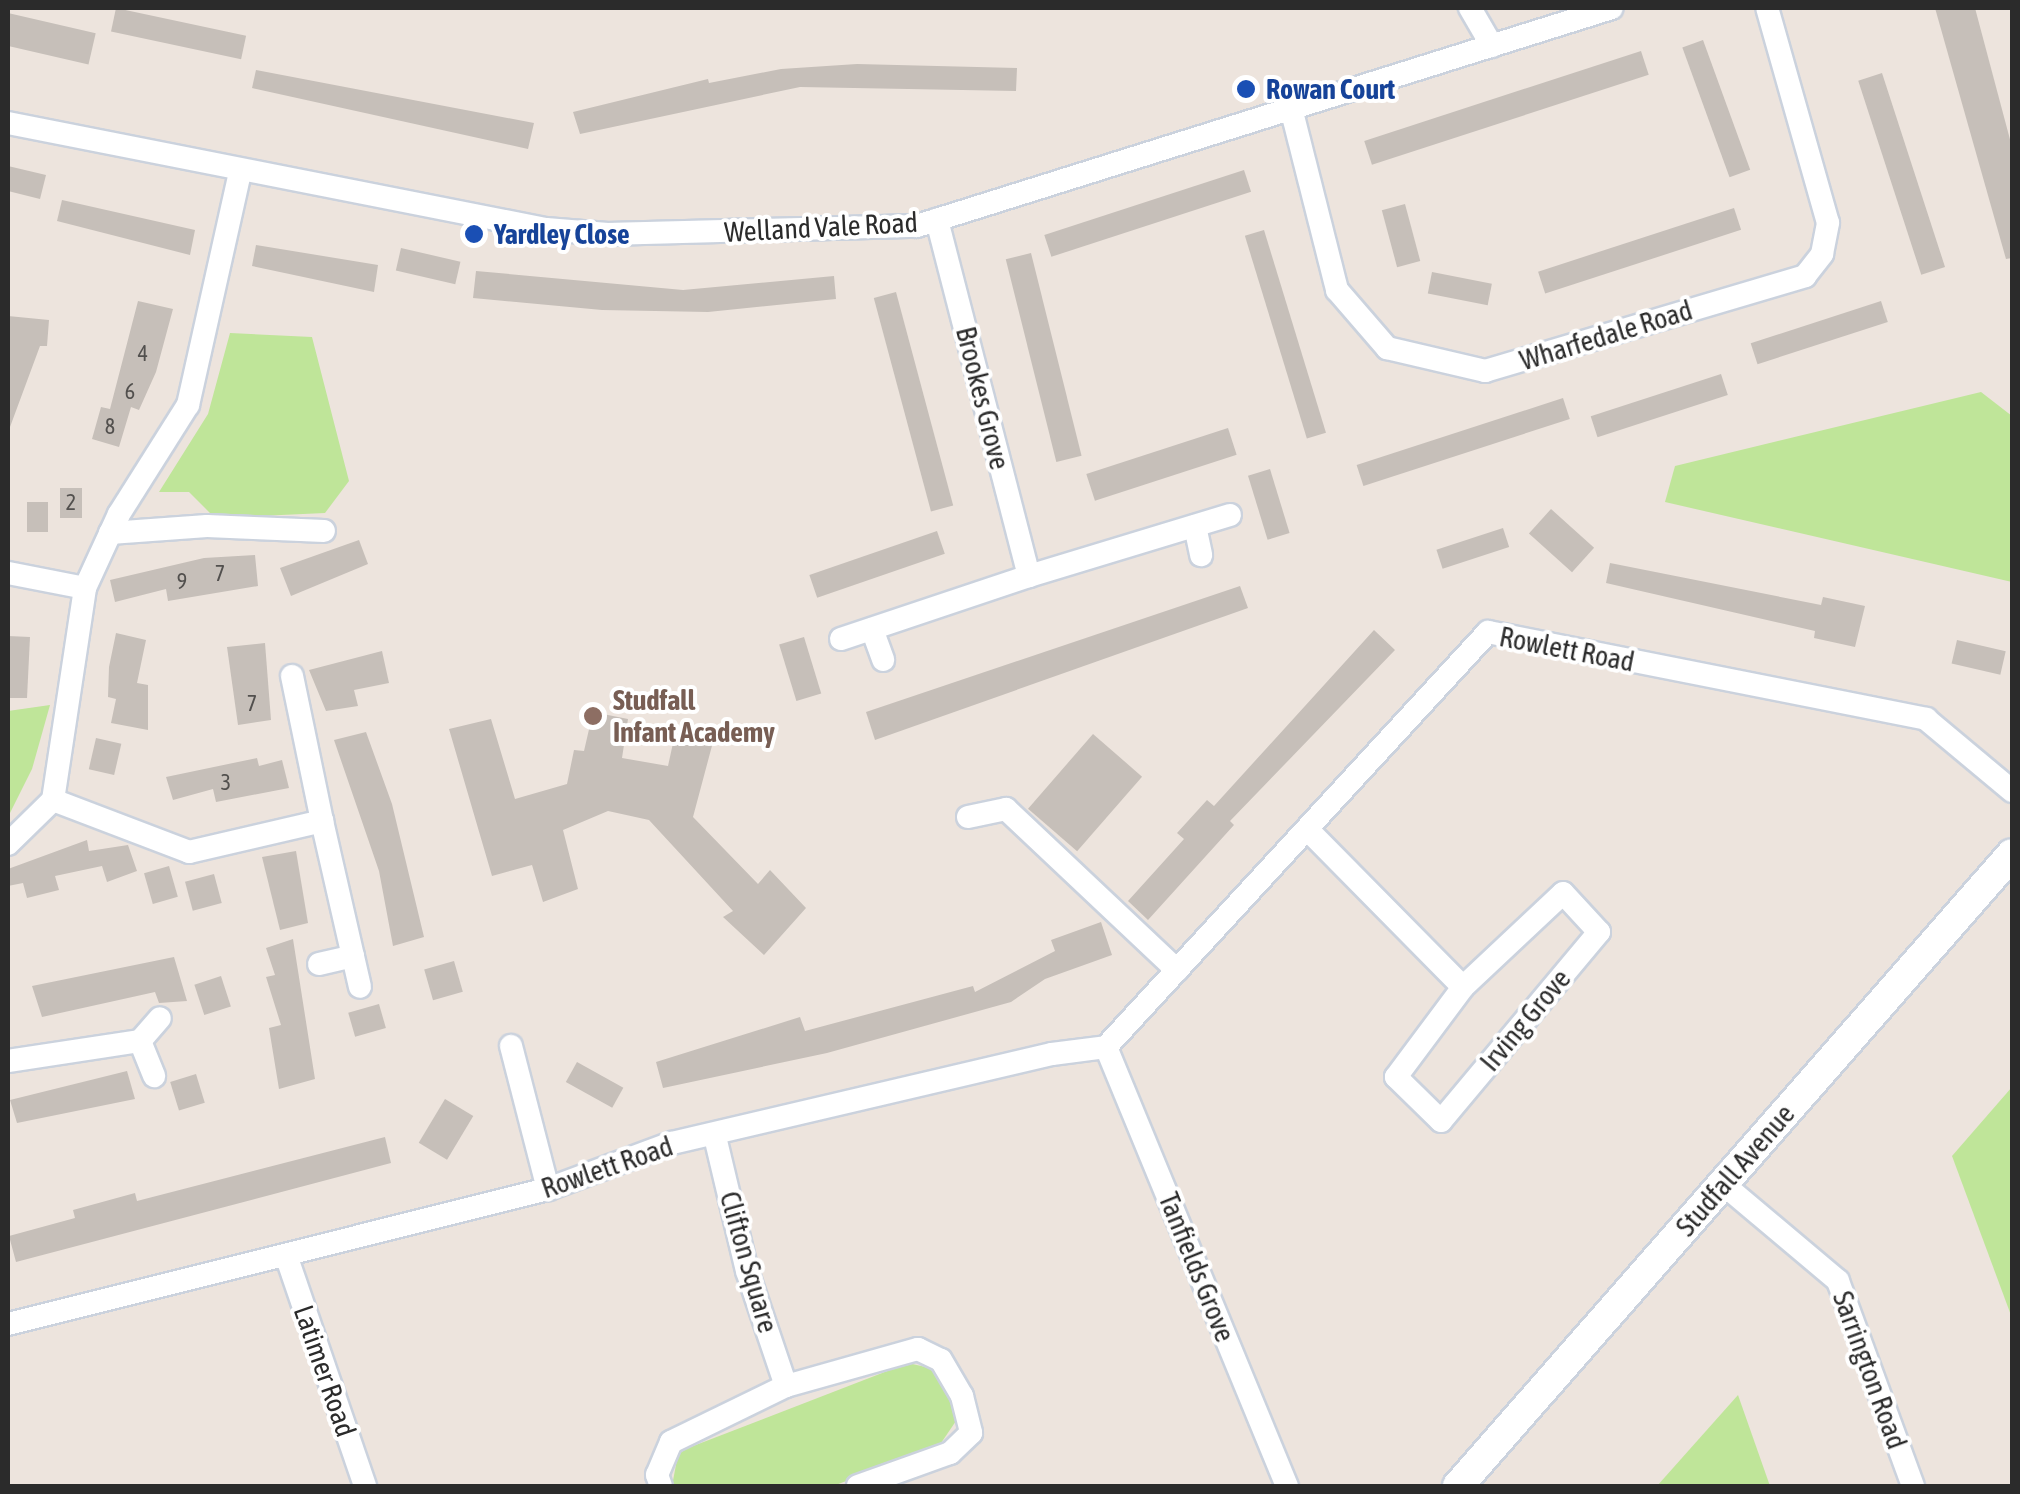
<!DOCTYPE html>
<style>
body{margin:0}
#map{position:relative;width:2020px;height:1494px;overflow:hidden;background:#ede4dd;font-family:"Asap Condensed",sans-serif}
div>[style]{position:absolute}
.green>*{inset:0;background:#bfe599}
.building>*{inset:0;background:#c6bfb9;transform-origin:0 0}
.roads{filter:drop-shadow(2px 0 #cbd2dd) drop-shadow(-2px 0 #cbd2dd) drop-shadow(0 2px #cbd2dd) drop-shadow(0 -2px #cbd2dd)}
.street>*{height:22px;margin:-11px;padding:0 11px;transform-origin:11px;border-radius:11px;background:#fff}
.secondary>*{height:30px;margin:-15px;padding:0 15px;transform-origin:15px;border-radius:15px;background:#fff}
.dots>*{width:28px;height:28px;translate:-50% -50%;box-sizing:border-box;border:5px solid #fff;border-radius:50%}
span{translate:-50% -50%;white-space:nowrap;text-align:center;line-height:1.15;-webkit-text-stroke:8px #fff;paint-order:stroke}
.number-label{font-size:22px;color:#52504e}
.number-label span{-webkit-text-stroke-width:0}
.transit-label{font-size:28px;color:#164399;font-weight:700}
.left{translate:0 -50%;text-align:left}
.street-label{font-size:28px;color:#2b2b2b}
.education-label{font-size:28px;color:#785e54;font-weight:700}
.frame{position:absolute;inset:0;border:10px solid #2b2b2b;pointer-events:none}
</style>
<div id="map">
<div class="green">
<i style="clip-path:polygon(230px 333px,312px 337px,349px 481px,325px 513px,215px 518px,189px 492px,159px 492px,208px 414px)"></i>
<i style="clip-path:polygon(1981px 392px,2012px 416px,2012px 582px,1665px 502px,1675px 466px)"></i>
<i style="clip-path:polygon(50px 705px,32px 769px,8px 817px,8px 711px)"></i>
<i style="clip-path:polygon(2012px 1087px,2012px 1318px,1952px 1156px)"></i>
<i style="clip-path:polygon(908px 1363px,930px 1368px,947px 1384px,956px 1421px,939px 1446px,833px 1486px,672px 1486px,678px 1454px,688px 1448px)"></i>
<i style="clip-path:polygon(1738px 1395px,1770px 1486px,1657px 1486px)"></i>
</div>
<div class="building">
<i style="left:116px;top:8px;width:133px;height:24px;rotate:12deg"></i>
<i style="clip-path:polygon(1935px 8px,1975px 8px,2012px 147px,2012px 258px,2006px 259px)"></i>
<i style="left:8px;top:13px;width:90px;height:32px;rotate:13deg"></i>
<i style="left:1703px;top:40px;width:138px;height:22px;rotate:70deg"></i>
<i style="left:1641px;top:51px;width:25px;height:291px;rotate:72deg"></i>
<i style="clip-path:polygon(857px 64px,1017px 68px,1016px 91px,800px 87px,580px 134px,573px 112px,708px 79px,709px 83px,781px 69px)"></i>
<i style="clip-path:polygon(256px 70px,534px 123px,528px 149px,252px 88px)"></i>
<i style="left:1882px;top:73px;width:204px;height:25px;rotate:72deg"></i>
<i style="clip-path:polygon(8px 166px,46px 175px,40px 199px,8px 191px)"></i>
<i style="left:1244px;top:170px;width:23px;height:210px;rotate:72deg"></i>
<i style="clip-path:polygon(62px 200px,195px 230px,190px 255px,57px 221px)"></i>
<i style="left:1405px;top:204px;width:59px;height:24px;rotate:75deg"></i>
<i style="left:1734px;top:208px;width:23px;height:206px;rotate:72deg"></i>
<i style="left:1264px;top:230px;width:212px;height:20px;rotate:73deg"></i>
<i style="clip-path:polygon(256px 245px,378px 265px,374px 292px,252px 266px)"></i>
<i style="left:401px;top:248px;width:61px;height:23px;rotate:13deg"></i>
<i style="left:1031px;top:253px;width:209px;height:26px;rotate:76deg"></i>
<i style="clip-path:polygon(476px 271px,683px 290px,834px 276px,836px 299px,708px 312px,602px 310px,473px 298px)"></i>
<i style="left:1432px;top:272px;width:61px;height:22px;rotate:11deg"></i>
<i style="left:896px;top:292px;width:221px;height:23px;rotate:75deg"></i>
<i style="clip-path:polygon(138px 301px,173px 309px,156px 372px,139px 410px,131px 407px,119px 447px,92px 439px,101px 407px,110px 409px)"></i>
<i style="left:1881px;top:301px;width:22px;height:137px;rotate:72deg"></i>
<i style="clip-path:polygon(8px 316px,49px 320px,47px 346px,40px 346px,10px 427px)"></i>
<i style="left:1721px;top:374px;width:22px;height:137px;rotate:72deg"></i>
<i style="left:1563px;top:398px;width:22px;height:217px;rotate:72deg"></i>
<i style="left:1228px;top:428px;width:28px;height:149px;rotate:72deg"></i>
<i style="left:1270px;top:469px;width:67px;height:23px;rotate:73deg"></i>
<i style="left:60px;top:488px;width:22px;height:30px"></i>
<i style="left:27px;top:502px;width:21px;height:30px"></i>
<i style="left:1551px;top:509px;width:58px;height:33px;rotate:42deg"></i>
<i style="left:1503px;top:528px;width:20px;height:70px;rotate:72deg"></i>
<i style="left:937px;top:531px;width:24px;height:135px;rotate:71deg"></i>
<i style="clip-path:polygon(359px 540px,368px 564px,291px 596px,280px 568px)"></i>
<i style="clip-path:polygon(255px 555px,258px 586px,168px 601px,166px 589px,115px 602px,110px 580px,204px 558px)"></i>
<i style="clip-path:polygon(1610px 563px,1821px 605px,1823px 597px,1865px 606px,1855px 647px,1814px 638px,1815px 631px,1606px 583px)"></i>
<i style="clip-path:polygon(1240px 586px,1248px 608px,875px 740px,866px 712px)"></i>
<i style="clip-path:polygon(1374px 630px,1395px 650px,1230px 821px,1234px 825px,1148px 920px,1128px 901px,1184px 839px,1177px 833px,1207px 800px,1214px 806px)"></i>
<i style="clip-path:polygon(116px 633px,146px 640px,137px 683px,148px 685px,148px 730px,111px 723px,116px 699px,108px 697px,109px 667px)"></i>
<i style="clip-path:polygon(8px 636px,30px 637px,27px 698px,8px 698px)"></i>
<i style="left:804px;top:637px;width:59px;height:26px;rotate:73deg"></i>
<i style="left:1957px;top:640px;width:50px;height:24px;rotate:13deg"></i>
<i style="clip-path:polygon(265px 643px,271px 720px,238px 725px,227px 647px)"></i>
<i style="clip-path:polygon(382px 651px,389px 683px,354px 690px,358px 706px,326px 711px,309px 670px)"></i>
<i style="clip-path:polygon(593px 712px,628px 719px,622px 758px,668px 766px,675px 734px,713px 742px,693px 817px,758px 884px,770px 870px,806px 908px,764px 955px,723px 917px,733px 911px,649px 820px,608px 811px,563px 830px,578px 889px,543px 902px,532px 865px,492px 876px,449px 729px,491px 719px,515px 799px,567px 784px,574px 750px,584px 751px)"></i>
<i style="clip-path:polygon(366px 732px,392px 804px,424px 937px,393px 946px,379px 871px,334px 740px)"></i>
<i style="left:1093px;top:734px;width:65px;height:99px;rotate:41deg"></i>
<i style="left:96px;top:738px;width:26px;height:32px;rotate:13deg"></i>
<i style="clip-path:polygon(257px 758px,259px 766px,282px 760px,289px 788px,216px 802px,213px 789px,173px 800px,166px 777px)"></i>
<i style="clip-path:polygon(87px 840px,89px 851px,128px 845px,137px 871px,107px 882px,102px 866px,55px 876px,59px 890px,27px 898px,23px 883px,8px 886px,8px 869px)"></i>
<i style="clip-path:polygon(296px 851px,308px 923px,280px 930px,262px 857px)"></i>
<i style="left:169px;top:866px;width:32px;height:26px;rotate:74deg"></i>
<i style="left:214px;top:874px;width:30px;height:30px;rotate:75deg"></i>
<i style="clip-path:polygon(1101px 922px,1112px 955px,1045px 979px,1011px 1002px,827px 1053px,663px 1088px,656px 1062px,800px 1017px,805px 1031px,973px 986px,975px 992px,1055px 951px,1051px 940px)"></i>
<i style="clip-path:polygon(293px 939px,315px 1079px,279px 1089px,269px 1028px,281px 1025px,266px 977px,275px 975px,266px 948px)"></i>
<i style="clip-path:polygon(174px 957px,187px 1001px,159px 1003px,155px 992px,42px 1017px,32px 986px)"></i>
<i style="left:454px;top:961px;width:32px;height:31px;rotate:74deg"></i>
<i style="left:221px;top:976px;width:32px;height:28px;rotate:72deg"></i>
<i style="left:379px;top:1004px;width:25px;height:32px;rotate:74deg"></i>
<i style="left:577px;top:1062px;width:53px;height:23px;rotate:29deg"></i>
<i style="clip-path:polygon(127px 1071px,135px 1099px,17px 1123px,10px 1100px)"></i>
<i style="left:196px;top:1074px;width:30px;height:27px;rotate:73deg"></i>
<i style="left:445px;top:1099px;width:33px;height:51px;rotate:31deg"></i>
<i style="clip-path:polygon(385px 1137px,391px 1163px,16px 1262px,9px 1236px,75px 1218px,73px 1210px,135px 1193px,137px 1201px)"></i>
</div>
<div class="roads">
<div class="street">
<i style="left:1470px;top:8px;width:44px;rotate:59.9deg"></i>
<i style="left:1291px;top:108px;width:188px;rotate:75.8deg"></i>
<i style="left:1337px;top:290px;width:77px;rotate:49.2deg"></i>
<i style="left:1387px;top:348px;width:101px;rotate:13.2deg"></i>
<i style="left:1485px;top:371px;width:334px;rotate:-16.5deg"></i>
<i style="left:1805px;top:276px;width:28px;rotate:-52deg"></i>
<i style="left:1822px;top:254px;width:32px;rotate:-79deg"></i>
<i style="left:1828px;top:223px;width:223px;rotate:-105.8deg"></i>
<i style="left:8px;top:123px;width:548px;rotate:11.15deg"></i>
<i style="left:546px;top:229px;width:62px;rotate:4.6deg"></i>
<i style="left:608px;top:234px;width:309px;rotate:-1.5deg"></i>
<i style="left:917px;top:226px;width:728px;rotate:-17.42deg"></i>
<i style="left:1195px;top:526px;width:30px;rotate:78deg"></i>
<i style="left:110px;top:533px;width:97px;rotate:-4.1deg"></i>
<i style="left:207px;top:526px;width:117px;rotate:2.4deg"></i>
<i style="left:8px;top:573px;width:78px;rotate:11deg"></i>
<i style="left:1029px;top:576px;width:210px;rotate:-16.9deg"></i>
<i style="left:872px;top:629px;width:33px;rotate:70deg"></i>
<i style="left:841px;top:639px;width:198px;rotate:-18.5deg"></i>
<i style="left:1029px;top:576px;width:368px;rotate:-104.5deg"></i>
<i style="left:292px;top:676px;width:148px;rotate:78.3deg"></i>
<i style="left:53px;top:800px;width:146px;rotate:20.9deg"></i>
<i style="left:189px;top:852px;width:137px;rotate:-13.1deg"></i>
<i style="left:322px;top:821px;width:170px;rotate:77.1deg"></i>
<i style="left:968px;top:817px;width:39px;rotate:-12deg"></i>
<i style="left:1006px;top:809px;width:235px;rotate:43.3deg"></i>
<i style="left:1307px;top:829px;width:222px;rotate:45.4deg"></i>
<i style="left:1463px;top:987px;width:137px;rotate:-43.2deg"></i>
<i style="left:1563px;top:893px;width:53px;rotate:47.3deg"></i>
<i style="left:1599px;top:932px;width:246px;rotate:129.9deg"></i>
<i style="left:1441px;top:1121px;width:63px;rotate:-135.6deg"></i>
<i style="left:1396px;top:1077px;width:112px;rotate:-53.3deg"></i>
<i style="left:8px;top:844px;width:63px;rotate:-44.4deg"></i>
<i style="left:53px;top:800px;width:214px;rotate:-81.4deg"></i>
<i style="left:85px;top:588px;width:81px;rotate:-65.3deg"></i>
<i style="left:119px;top:514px;width:129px;rotate:-57.7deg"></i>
<i style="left:188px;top:405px;width:239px;rotate:-77.4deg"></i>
<i style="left:319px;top:964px;width:35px;rotate:-13deg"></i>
<i style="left:140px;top:1041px;width:38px;rotate:68deg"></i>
<i style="left:511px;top:1046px;width:148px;rotate:75.5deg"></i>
<i style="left:1106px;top:1047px;width:475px;rotate:67.6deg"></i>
<i style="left:8px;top:1061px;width:134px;rotate:-8.6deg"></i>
<i style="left:140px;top:1041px;width:30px;rotate:-49deg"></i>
<i style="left:1723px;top:1184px;width:150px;rotate:40.1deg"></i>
<i style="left:1838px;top:1281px;width:218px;rotate:69.9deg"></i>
<i style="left:286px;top:1255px;width:244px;rotate:71.1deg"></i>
<i style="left:8px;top:1324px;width:557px;rotate:-14.04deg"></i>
<i style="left:548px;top:1189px;width:132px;rotate:-20.4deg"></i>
<i style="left:672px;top:1143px;width:390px;rotate:-13.2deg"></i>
<i style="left:1052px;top:1054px;width:54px;rotate:-7.4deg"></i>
<i style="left:1106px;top:1047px;width:564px;rotate:-47.37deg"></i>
<i style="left:1488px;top:632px;width:447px;rotate:11.2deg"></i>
<i style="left:1926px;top:719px;width:112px;rotate:39.9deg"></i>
<i style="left:786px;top:1386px;width:137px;rotate:-15.7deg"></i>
<i style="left:918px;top:1349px;width:25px;rotate:26deg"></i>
<i style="left:941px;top:1360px;width:42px;rotate:59.7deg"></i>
<i style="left:962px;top:1396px;width:38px;rotate:76deg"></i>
<i style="left:971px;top:1433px;width:29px;rotate:136deg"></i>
<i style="left:950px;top:1453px;width:98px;rotate:160.3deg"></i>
<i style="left:661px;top:1486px;width:12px;rotate:-110deg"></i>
<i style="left:657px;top:1475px;width:36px;rotate:-67deg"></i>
<i style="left:671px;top:1442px;width:128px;rotate:-26deg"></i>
<i style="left:786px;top:1386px;width:121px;rotate:-108.7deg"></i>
<i style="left:747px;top:1271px;width:138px;rotate:-103.4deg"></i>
</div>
<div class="secondary">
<i style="left:1458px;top:1486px;width:840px;rotate:-48.76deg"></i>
</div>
</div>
<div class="dots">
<i style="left:1246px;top:89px;background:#1a4fb4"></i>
<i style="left:474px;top:234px;background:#1a4fb4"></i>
<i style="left:593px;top:716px;background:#8d6e63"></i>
</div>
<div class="number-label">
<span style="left:143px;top:354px">4</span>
<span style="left:130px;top:392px">6</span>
<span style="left:110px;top:427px">8</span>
<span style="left:71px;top:503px">2</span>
<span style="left:220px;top:574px">7</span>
<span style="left:182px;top:582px">9</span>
<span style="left:252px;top:704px">7</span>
<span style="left:226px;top:783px">3</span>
</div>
<div class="transit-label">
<span class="left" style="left:1266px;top:89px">Rowan Court</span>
<span class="left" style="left:494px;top:234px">Yardley Close</span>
</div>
<div class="street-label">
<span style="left:821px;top:227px;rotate:-3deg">Welland Vale Road</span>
<span style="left:1606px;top:335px;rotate:-17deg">Wharfedale Road</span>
<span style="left:983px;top:398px;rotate:76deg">Brookes Grove</span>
<span style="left:1567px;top:649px;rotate:11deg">Rowlett Road</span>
<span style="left:1525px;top:1020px;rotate:-50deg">Irving Grove</span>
<span style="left:607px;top:1167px;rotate:-19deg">Rowlett Road</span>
<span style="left:1735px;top:1170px;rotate:-49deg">Studfall Avenue</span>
<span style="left:749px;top:1262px;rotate:74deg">Clifton Square</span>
<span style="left:1197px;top:1267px;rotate:68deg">Tanfields Grove</span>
<span style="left:1870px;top:1370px;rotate:70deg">Sarrington Road</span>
<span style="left:325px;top:1371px;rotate:71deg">Latimer Road</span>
</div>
<div class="education-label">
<span class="left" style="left:613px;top:716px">Studfall<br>Infant Academy</span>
</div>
<div class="frame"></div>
</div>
